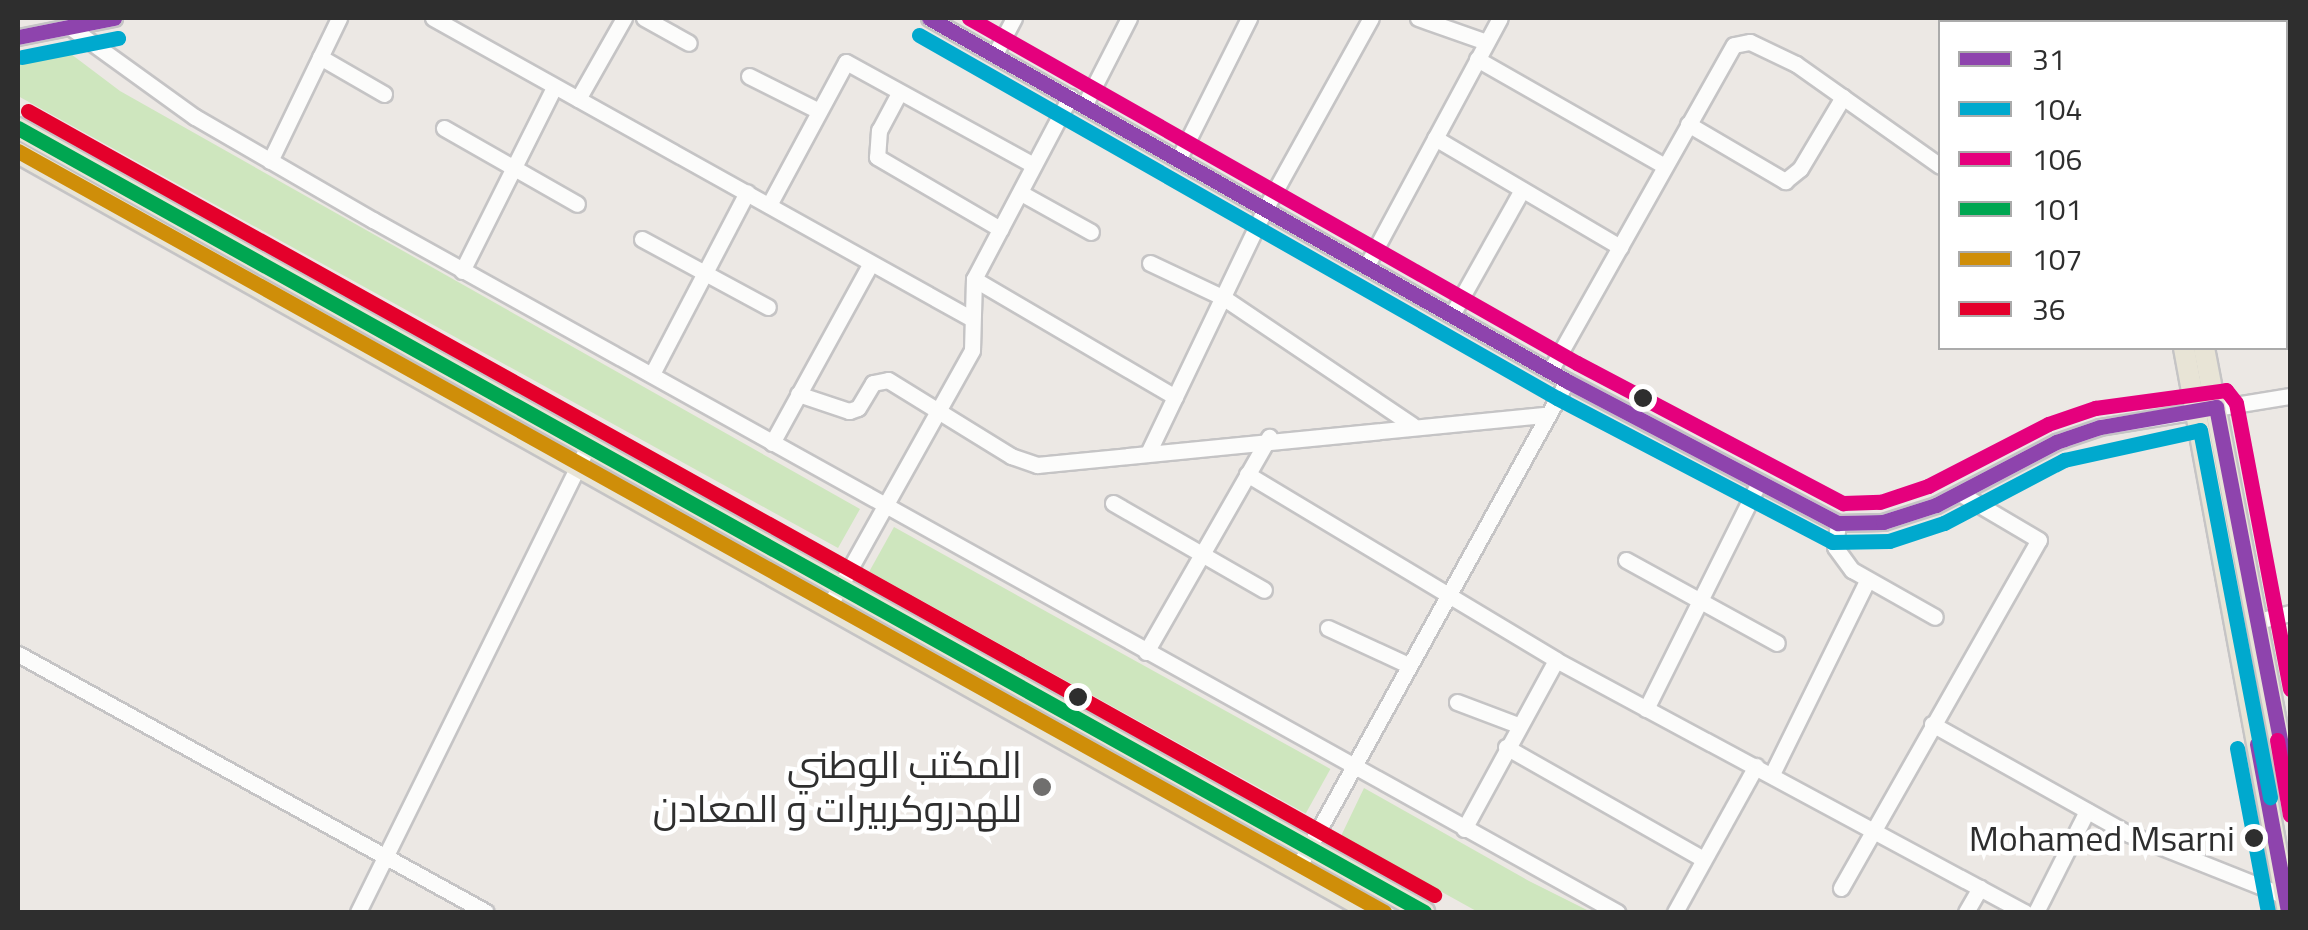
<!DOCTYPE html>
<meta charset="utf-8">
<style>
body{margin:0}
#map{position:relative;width:2308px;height:930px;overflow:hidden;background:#ece8e4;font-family:"Titillium Web",Cairo,sans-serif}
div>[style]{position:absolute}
.green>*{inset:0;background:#cee6be;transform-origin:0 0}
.roads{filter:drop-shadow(2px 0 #c5c4c5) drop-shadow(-2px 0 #c5c4c5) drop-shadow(0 2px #c5c4c5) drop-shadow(0 -2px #c5c4c5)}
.minor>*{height:15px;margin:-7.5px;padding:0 7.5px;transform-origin:7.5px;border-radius:7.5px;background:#fcfcfb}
.major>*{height:20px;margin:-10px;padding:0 10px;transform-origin:10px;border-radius:10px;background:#e8e4d6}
.bus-1>*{height:15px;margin:-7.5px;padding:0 7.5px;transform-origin:7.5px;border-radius:7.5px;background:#8e44ad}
.bus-2>*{height:15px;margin:-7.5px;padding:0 7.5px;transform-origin:7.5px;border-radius:7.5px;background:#00a9ce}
.bus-3>*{height:15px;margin:-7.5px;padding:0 7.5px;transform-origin:7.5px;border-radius:7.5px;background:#e5007d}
.bus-4>*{height:15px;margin:-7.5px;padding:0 7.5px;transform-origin:7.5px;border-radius:7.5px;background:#00a651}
.bus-5>*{height:15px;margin:-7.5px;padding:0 7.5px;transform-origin:7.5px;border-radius:7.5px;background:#cf8e09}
.bus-6>*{height:15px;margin:-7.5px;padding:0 7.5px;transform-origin:7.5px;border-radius:7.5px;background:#e4002b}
.dots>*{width:28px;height:28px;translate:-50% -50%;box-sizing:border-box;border:5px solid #fff;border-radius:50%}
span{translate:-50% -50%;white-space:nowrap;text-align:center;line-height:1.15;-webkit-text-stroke:9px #fff;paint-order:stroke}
.bus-label{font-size:36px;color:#2e2e2e}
.right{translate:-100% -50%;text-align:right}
.poi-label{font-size:38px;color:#2e2e2e}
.frame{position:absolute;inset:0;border:20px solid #2e2e2e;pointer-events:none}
.legend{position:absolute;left:1938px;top:20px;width:350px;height:330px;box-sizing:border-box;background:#fff;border:2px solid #ababab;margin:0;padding:12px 18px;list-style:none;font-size:30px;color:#2e2e2e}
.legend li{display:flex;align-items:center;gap:20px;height:50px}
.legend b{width:50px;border:2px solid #ababab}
</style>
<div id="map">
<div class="green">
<i style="clip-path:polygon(63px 48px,120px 91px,860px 509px,838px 548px,18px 96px,18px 56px)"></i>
<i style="left:894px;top:527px;width:499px;height:51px;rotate:29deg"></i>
<i style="clip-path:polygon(1364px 788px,1529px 881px,1591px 912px,1478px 912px,1341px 836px)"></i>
</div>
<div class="roads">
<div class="minor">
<i style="left:433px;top:18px;width:617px;rotate:29.18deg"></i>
<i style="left:644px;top:18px;width:51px;rotate:29.1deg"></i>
<i style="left:929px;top:18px;width:734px;rotate:29.64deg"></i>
<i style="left:1567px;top:381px;width:306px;rotate:27.7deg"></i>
<i style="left:1838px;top:523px;width:45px;rotate:-1.3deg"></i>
<i style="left:1883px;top:522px;width:56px;rotate:-17.8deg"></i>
<i style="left:1936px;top:505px;width:136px;rotate:-27.7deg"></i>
<i style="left:2056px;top:442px;width:46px;rotate:-18.8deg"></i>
<i style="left:2100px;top:427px;width:193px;rotate:-9.3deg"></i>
<i style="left:1418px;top:18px;width:72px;rotate:19.4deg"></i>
<i style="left:1972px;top:18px;width:4px;rotate:76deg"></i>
<i style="left:2229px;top:18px;width:30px"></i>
<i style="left:70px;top:27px;width:154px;rotate:35.8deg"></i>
<i style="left:195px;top:117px;width:206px;rotate:30.1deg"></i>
<i style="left:373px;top:220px;width:1424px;rotate:29.09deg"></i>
<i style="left:18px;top:37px;width:98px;rotate:-11.2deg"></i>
<i style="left:995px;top:54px;width:41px;rotate:-62.2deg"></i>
<i style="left:320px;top:57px;width:74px;rotate:30deg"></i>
<i style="left:1477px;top:59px;width:214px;rotate:29.7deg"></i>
<i style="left:749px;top:76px;width:76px;rotate:26.6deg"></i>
<i style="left:2286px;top:88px;width:4px;rotate:-14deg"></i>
<i style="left:898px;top:95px;width:40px;rotate:118deg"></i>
<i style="left:879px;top:130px;width:27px;rotate:94deg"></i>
<i style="left:877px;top:157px;width:143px;rotate:30.3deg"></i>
<i style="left:578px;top:99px;width:93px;rotate:-60.4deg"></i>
<i style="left:1084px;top:106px;width:99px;rotate:-62.9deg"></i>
<i style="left:1688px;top:124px;width:113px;rotate:30.4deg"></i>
<i style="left:1785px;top:181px;width:19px;rotate:-39deg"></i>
<i style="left:1800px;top:169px;width:84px;rotate:-59.2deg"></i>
<i style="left:444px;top:128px;width:153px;rotate:29.7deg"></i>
<i style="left:1435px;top:138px;width:215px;rotate:30.5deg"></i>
<i style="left:1178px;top:160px;width:159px;rotate:-63.4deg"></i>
<i style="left:270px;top:161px;width:159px;rotate:-64.2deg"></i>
<i style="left:1021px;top:193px;width:80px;rotate:29.1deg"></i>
<i style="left:2289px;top:204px;width:13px;rotate:86deg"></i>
<i style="left:769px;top:205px;width:162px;rotate:-61.7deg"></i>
<i style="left:846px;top:62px;width:213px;rotate:28.8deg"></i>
<i style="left:642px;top:239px;width:143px;rotate:28.4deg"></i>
<i style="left:1150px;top:263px;width:82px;rotate:25.3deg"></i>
<i style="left:1224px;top:298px;width:227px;rotate:34deg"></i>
<i style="left:1368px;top:263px;width:278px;rotate:-61.7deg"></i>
<i style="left:462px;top:271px;width:206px;rotate:-63.4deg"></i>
<i style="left:974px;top:279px;width:233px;rotate:30.4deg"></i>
<i style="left:1454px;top:311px;width:139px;rotate:-60.7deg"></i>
<i style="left:2286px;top:318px;width:4px"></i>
<i style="left:1550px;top:371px;width:374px;rotate:-60.6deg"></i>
<i style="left:1734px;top:45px;width:16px;rotate:-11deg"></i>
<i style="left:1750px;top:42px;width:51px;rotate:25.6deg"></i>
<i style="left:1796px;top:64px;width:176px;rotate:35.3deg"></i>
<i style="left:652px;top:374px;width:205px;rotate:-62.4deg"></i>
<i style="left:798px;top:394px;width:54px;rotate:18.4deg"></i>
<i style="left:849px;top:411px;width:9px;rotate:-18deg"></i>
<i style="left:858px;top:408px;width:29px;rotate:-59deg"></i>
<i style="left:873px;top:383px;width:15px;rotate:-11deg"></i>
<i style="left:888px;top:380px;width:145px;rotate:31.7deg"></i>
<i style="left:1011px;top:456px;width:28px;rotate:19deg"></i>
<i style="left:1037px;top:465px;width:509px;rotate:-5.63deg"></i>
<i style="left:772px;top:443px;width:205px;rotate:-61.2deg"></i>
<i style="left:1149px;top:451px;width:268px;rotate:-64.4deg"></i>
<i style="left:1265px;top:209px;width:218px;rotate:-61deg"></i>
<i style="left:1247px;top:474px;width:361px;rotate:31deg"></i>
<i style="left:1556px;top:660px;width:532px;rotate:28.3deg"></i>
<i style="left:1113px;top:503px;width:174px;rotate:29.9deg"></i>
<i style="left:1838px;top:523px;width:24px;rotate:97deg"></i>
<i style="left:1835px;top:547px;width:29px;rotate:54deg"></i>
<i style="left:1852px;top:570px;width:95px;rotate:29.5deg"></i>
<i style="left:1626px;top:560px;width:172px;rotate:28.8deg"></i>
<i style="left:828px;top:608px;width:295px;rotate:-60.8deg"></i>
<i style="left:972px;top:350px;width:71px;rotate:-88.4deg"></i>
<i style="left:974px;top:279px;width:206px;rotate:-62.2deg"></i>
<i style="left:2258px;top:621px;width:33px;rotate:-14deg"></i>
<i style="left:1328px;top:628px;width:88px;rotate:24.8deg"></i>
<i style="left:1146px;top:652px;width:248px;rotate:-60.2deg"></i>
<i style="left:18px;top:654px;width:534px;rotate:28.87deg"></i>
<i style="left:1457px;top:702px;width:65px;rotate:20.7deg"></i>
<i style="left:1646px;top:709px;width:249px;rotate:-63.5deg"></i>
<i style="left:1932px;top:724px;width:226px;rotate:29.2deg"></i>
<i style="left:2129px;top:834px;width:168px;rotate:21.7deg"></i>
<i style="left:1506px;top:747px;width:227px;rotate:29.6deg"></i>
<i style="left:1772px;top:774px;width:215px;rotate:-63.8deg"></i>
<i style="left:1464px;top:829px;width:192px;rotate:-61.4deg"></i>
<i style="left:1296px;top:871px;width:560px;rotate:-61.05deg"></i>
<i style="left:1841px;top:888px;width:400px;rotate:-60.4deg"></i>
<i style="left:2039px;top:540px;width:91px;rotate:-149.5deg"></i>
<i style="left:358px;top:912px;width:522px;rotate:-63.73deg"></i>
<i style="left:1675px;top:912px;width:167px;rotate:-61deg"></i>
<i style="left:1966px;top:912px;width:28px;rotate:-60deg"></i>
<i style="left:2036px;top:912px;width:113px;rotate:-63.2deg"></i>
</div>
<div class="major">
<i style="left:2118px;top:18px;width:4px;rotate:76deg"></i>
<i style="left:2140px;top:18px;width:4px;rotate:76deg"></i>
<i style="left:18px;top:128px;width:1610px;rotate:29.14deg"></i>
<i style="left:18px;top:153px;width:1552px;rotate:29.27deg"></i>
<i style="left:2184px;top:348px;width:574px;rotate:79.55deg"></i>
<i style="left:2204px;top:348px;width:453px;rotate:79.1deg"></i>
</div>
</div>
<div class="bus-1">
<i style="left:929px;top:18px;width:734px;rotate:29.64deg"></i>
<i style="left:1567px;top:381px;width:306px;rotate:27.7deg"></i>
<i style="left:1838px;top:523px;width:45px;rotate:-1.3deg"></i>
<i style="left:1883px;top:522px;width:56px;rotate:-17.8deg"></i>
<i style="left:1936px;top:505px;width:136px;rotate:-27.7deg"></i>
<i style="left:2056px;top:442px;width:46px;rotate:-18.8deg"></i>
<i style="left:2100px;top:427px;width:118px;rotate:-9.8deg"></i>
<i style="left:2216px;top:407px;width:393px;rotate:79.1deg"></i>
<i style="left:18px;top:37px;width:98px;rotate:-11.2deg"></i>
<i style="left:2257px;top:744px;width:171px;rotate:79.5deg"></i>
</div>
<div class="bus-2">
<i style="left:919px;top:35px;width:734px;rotate:29.64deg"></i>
<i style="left:1557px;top:398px;width:310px;rotate:27.6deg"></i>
<i style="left:1832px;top:542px;width:57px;rotate:-1deg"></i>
<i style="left:1889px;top:541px;width:58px;rotate:-18.1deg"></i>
<i style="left:1944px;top:523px;width:136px;rotate:-27.7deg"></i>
<i style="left:2064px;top:460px;width:139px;rotate:-12.4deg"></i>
<i style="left:2200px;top:430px;width:374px;rotate:79.2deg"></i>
<i style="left:22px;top:57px;width:98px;rotate:-11.2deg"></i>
<i style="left:2237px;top:748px;width:167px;rotate:79.3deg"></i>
</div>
<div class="bus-3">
<i style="left:969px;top:18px;width:699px;rotate:29.57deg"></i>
<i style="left:1577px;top:363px;width:301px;rotate:27.8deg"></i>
<i style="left:1843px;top:503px;width:37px;rotate:-2deg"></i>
<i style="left:1880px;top:502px;width:51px;rotate:-18.4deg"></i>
<i style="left:1928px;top:486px;width:135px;rotate:-27.3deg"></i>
<i style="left:2048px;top:424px;width:50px;rotate:-18.8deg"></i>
<i style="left:2095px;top:408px;width:132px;rotate:-7.8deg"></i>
<i style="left:2226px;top:390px;width:16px;rotate:52deg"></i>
<i style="left:2236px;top:403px;width:291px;rotate:79.3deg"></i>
<i style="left:2277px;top:740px;width:76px;rotate:80.2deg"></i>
</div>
<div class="bus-4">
<i style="left:18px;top:128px;width:1610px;rotate:29.14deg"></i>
</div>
<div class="bus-5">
<i style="left:18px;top:151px;width:1564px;rotate:29.12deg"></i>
</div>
<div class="bus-6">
<i style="left:28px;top:111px;width:1610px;rotate:29.14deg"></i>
</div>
<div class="dots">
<i style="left:1643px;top:398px;background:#2e2e2e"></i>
<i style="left:1078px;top:697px;background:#2e2e2e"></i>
<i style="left:1042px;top:787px;background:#706f6e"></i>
<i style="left:2254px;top:838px;background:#2e2e2e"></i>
</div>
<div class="bus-label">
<span class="right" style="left:2235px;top:838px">Mohamed Msarni</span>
</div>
<div class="poi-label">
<span class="right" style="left:1022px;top:787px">المكتب الوطني<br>للهدروكربيرات و المعادن</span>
</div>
<div class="frame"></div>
<ul class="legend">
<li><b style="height:12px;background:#8e44ad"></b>31</li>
<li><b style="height:12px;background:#00a9ce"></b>104</li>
<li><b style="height:12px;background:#e5007d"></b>106</li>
<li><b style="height:12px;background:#00a651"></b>101</li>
<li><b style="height:12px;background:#cf8e09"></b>107</li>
<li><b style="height:12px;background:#e4002b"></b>36</li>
</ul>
</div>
